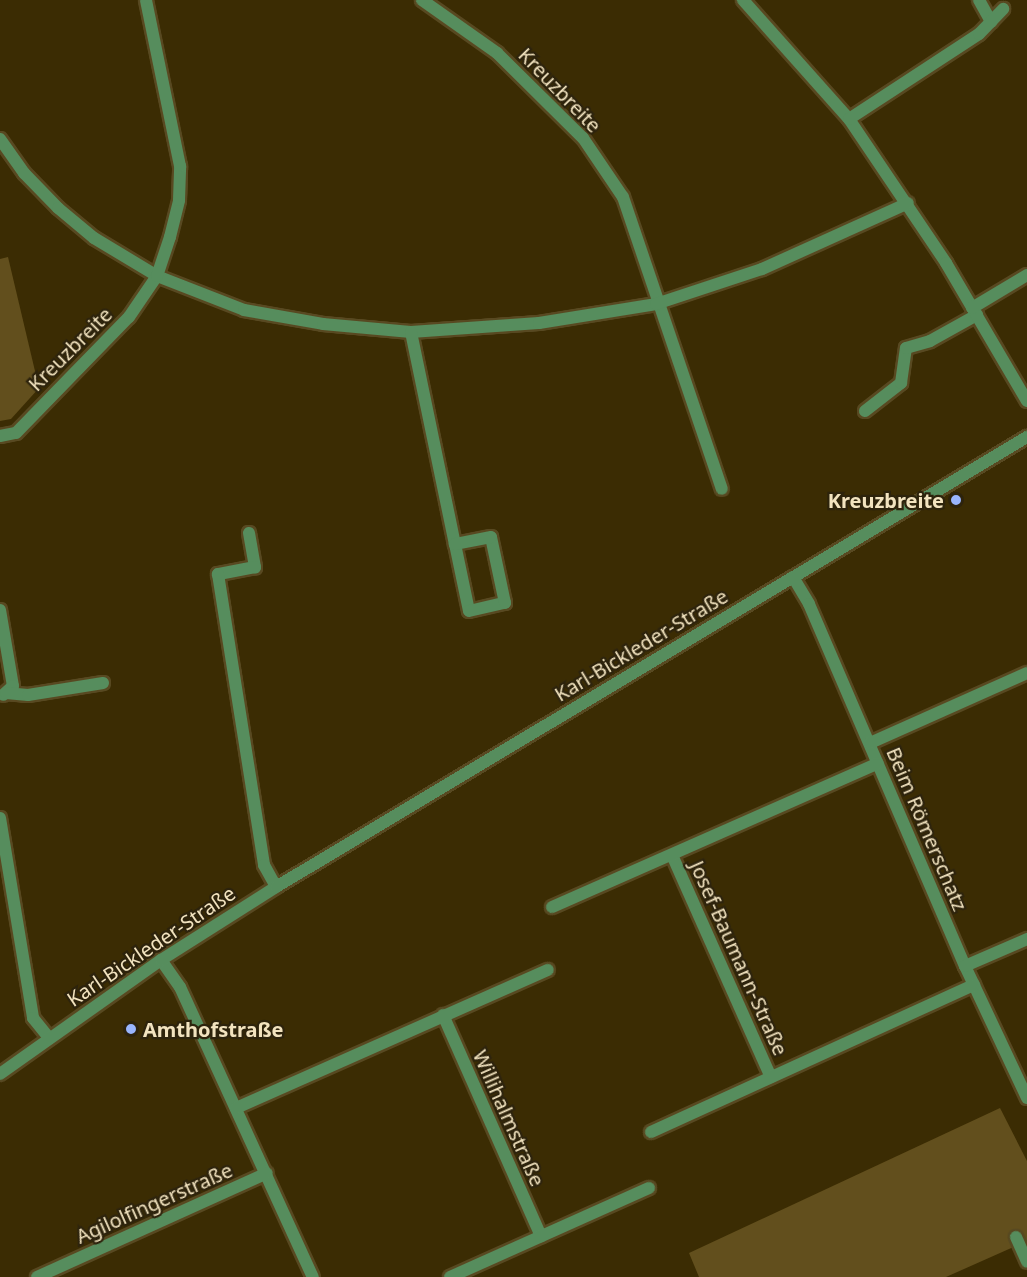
<!DOCTYPE html>
<meta charset="utf-8">
<style>
body{margin:0}
#map{position:relative;width:1027px;height:1277px;overflow:hidden;background:#3b2c03;font-family:"Noto Sans",sans-serif}
div>[style]{position:absolute}
.green>*{inset:0;background:#624f1d}
.roads{filter:drop-shadow(2px 0 #584921) drop-shadow(-2px 0 #584921) drop-shadow(0 2px #584921) drop-shadow(0 -2px #584921)}
.service>*{height:12px;margin:-6px;padding:0 6px;transform-origin:6px;border-radius:6px;background:#568d5d}
.minor>*{height:12px;margin:-6px;padding:0 6px;transform-origin:6px;border-radius:6px;background:#568d5d}
.tertiary>*{height:12px;margin:-6px;padding:0 6px;transform-origin:6px;border-radius:6px;background:#568d5d}
.dots>*{width:16px;height:16px;translate:-50% -50%;box-sizing:border-box;border:3px solid #2d230c;border-radius:50%}
span{translate:-50% -50%;white-space:nowrap;text-align:center;line-height:1.15;-webkit-text-stroke:4.5px #2d230c;paint-order:stroke}
.street-label{font-size:20px;color:#f2e3bf}
.poi-label{font-size:20px;color:#f2e3bf;font-weight:700}
.right{translate:-100% -50%;text-align:right}
.left{translate:0 -50%;text-align:left}
</style>
<div id="map">
<div class="green">
<i style="clip-path:polygon(8px 257px,39px 388px,11px 419px,0 421px,0 259px)"></i>
<i style="clip-path:polygon(1000px 1108px,1027px 1161px,1027px 1241px,946px 1277px,699px 1277px,689px 1253px)"></i>
</div>
<div class="roads">
<div class="service">
<i style="left:979px;top:0;width:25px;rotate:61deg"></i>
<i style="left:865px;top:411px;width:46px;rotate:-37.9deg"></i>
<i style="left:901px;top:383px;width:35px;rotate:-82deg"></i>
<i style="left:906px;top:348px;width:25px;rotate:-16deg"></i>
<i style="left:930px;top:341px;width:54px;rotate:-29deg"></i>
<i style="left:0;top:610px;width:77px;rotate:80.3deg"></i>
<i style="left:13px;top:686px;width:13px;rotate:138deg"></i>
<i style="left:6px;top:693px;width:22px;rotate:5deg"></i>
<i style="left:28px;top:695px;width:76px;rotate:-9.1deg"></i>
</div>
<div class="minor">
<i style="left:422px;top:0;width:92px;rotate:35.2deg"></i>
<i style="left:497px;top:53px;width:121px;rotate:44.7deg"></i>
<i style="left:583px;top:138px;width:71px;rotate:55.9deg"></i>
<i style="left:623px;top:197px;width:308px;rotate:71.3deg"></i>
<i style="left:743px;top:0;width:159px;rotate:48.3deg"></i>
<i style="left:849px;top:119px;width:174px;rotate:56deg"></i>
<i style="left:946px;top:263px;width:160px;rotate:59.6deg"></i>
<i style="left:849px;top:119px;width:155px;rotate:-33.2deg"></i>
<i style="left:979px;top:34px;width:35px;rotate:-46deg"></i>
<i style="left:0;top:139px;width:42px;rotate:54.8deg"></i>
<i style="left:24px;top:173px;width:49px;rotate:45.8deg"></i>
<i style="left:58px;top:208px;width:47px;rotate:39.8deg"></i>
<i style="left:94px;top:238px;width:74px;rotate:31.1deg"></i>
<i style="left:157px;top:276px;width:93px;rotate:21.3deg"></i>
<i style="left:244px;top:310px;width:80px;rotate:10deg"></i>
<i style="left:323px;top:324px;width:88px;rotate:5.2deg"></i>
<i style="left:411px;top:332px;width:128px;rotate:-4deg"></i>
<i style="left:539px;top:323px;width:119px;rotate:-9.2deg"></i>
<i style="left:656px;top:304px;width:112px;rotate:-18.3deg"></i>
<i style="left:762px;top:269px;width:160px;rotate:-24.3deg"></i>
<i style="left:972px;top:308px;width:64px;rotate:-31deg"></i>
<i style="left:411px;top:332px;width:217px;rotate:78.3deg"></i>
<i style="left:455px;top:544px;width:68px;rotate:78.2deg"></i>
<i style="left:469px;top:611px;width:37px;rotate:-13deg"></i>
<i style="left:505px;top:603px;width:67px;rotate:-102deg"></i>
<i style="left:491px;top:537px;width:37px;rotate:169deg"></i>
<i style="left:0;top:436px;width:16px;rotate:-11deg"></i>
<i style="left:16px;top:433px;width:162px;rotate:-45.8deg"></i>
<i style="left:129px;top:317px;width:50px;rotate:-55.7deg"></i>
<i style="left:157px;top:276px;width:41px;rotate:-71.6deg"></i>
<i style="left:170px;top:237px;width:38px;rotate:-76deg"></i>
<i style="left:179px;top:200px;width:34px;rotate:-88deg"></i>
<i style="left:180px;top:166px;width:169px;rotate:-101.6deg"></i>
<i style="left:249px;top:533px;width:35px;rotate:80deg"></i>
<i style="left:255px;top:567px;width:38px;rotate:169deg"></i>
<i style="left:218px;top:574px;width:295px;rotate:81deg"></i>
<i style="left:264px;top:865px;width:25px;rotate:61deg"></i>
<i style="left:793px;top:577px;width:31px;rotate:59deg"></i>
<i style="left:809px;top:604px;width:394px;rotate:66.7deg"></i>
<i style="left:965px;top:966px;width:146px;rotate:64.8deg"></i>
<i style="left:870px;top:743px;width:172px;rotate:-24deg"></i>
<i style="left:0;top:818px;width:203px;rotate:80.6deg"></i>
<i style="left:33px;top:1018px;width:26px;rotate:51deg"></i>
<i style="left:672px;top:855px;width:243px;rotate:66deg"></i>
<i style="left:552px;top:907px;width:356px;rotate:-23.8deg"></i>
<i style="left:161px;top:960px;width:33px;rotate:55deg"></i>
<i style="left:180px;top:987px;width:319px;rotate:65.4deg"></i>
<i style="left:965px;top:966px;width:68px;rotate:-23.5deg"></i>
<i style="left:443px;top:1015px;width:242px;rotate:66.1deg"></i>
<i style="left:236px;top:1108px;width:341px;rotate:-23.9deg"></i>
<i style="left:651px;top:1132px;width:355px;rotate:-24.5deg"></i>
<i style="left:1016px;top:1237px;width:27px;rotate:66deg"></i>
<i style="left:37px;top:1277px;width:252px;rotate:-24.3deg"></i>
<i style="left:450px;top:1277px;width:218px;rotate:-24.1deg"></i>
</div>
<div class="tertiary">
<i style="left:0;top:1074px;width:197px;rotate:-35.3deg"></i>
<i style="left:161px;top:960px;width:136px;rotate:-32.4deg"></i>
<i style="left:276px;top:887px;width:876px;rotate:-30.93deg"></i>
</div>
</div>
<div class="dots">
<i style="left:956px;top:500px;background:#99b5fd"></i>
<i style="left:131px;top:1029px;background:#99b5fd"></i>
</div>
<div class="street-label">
<span style="left:560px;top:90px;rotate:46deg">Kreuzbreite</span>
<span style="left:70px;top:349px;rotate:-45deg">Kreuzbreite</span>
<span style="left:641px;top:645px;rotate:-31deg">Karl-Bickleder-Straße</span>
<span style="left:927px;top:829px;rotate:67deg">Beim Römerschatz</span>
<span style="left:151px;top:946px;rotate:-34deg">Karl-Bickleder-Straße</span>
<span style="left:739px;top:958px;rotate:66deg">Josef-Baumann-Straße</span>
<span style="left:509px;top:1118px;rotate:66deg">Willihalmstraße</span>
<span style="left:154px;top:1203px;rotate:-24deg">Agilolfingerstraße</span>
</div>
<div class="poi-label">
<span class="right" style="left:944px;top:500px">Kreuzbreite</span>
<span class="left" style="left:143px;top:1029px">Amthofstraße</span>
</div>
</div>
